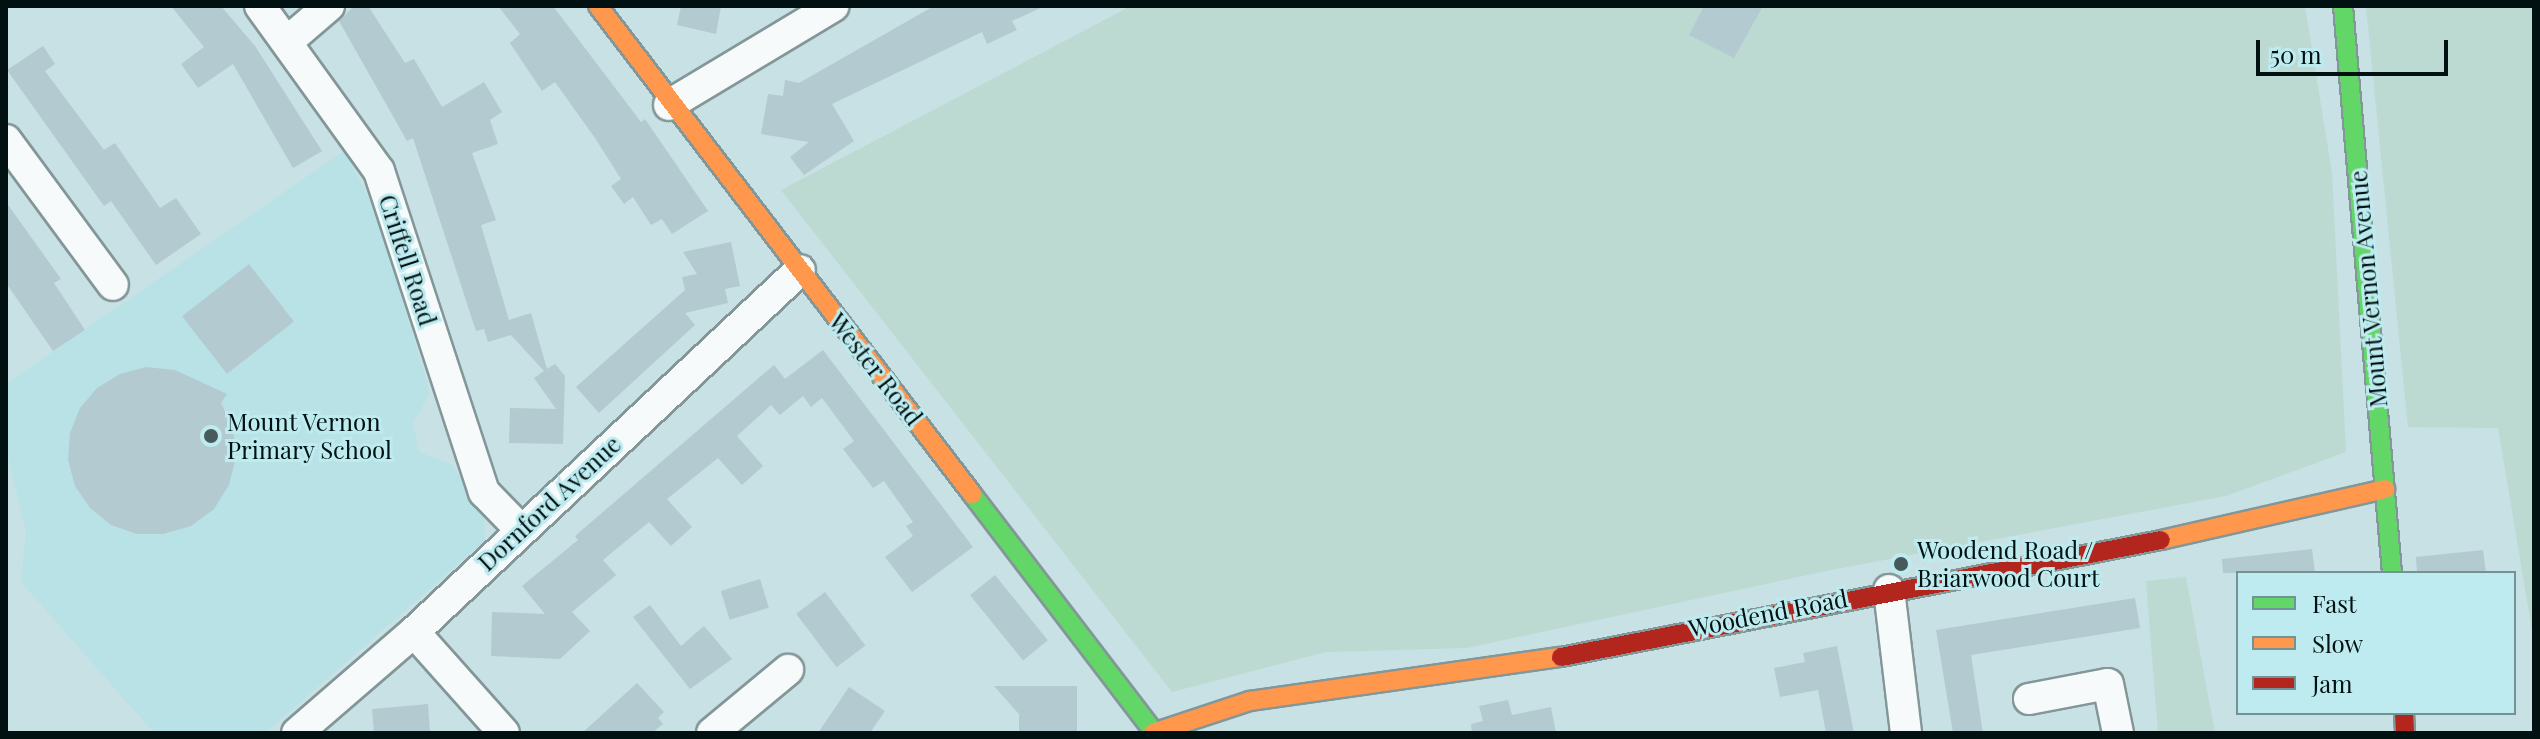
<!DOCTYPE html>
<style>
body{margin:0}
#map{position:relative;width:2540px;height:739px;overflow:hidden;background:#c8e1e4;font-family:"Playfair Display",serif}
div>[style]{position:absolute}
.built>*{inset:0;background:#b8e2e6}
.green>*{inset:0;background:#bcdad1}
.building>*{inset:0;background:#b3cad0;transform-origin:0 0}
.roads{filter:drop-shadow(2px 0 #839698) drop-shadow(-2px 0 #839698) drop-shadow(0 2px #839698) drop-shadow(0 -2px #839698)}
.street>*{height:30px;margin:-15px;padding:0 15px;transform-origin:15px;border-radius:15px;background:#f7fafb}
.fast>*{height:18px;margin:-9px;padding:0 9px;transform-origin:9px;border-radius:9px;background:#63d668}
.slow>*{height:18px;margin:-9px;padding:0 9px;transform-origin:9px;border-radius:9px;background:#ff974d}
.jam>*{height:18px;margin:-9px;padding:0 9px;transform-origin:9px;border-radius:9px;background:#b3261e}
.dots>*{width:22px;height:22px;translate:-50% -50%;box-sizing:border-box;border:4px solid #bdebef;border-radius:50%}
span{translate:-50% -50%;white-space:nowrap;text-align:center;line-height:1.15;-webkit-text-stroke:6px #bdebef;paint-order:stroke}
.street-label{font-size:24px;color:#011011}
.poi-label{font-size:24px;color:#011011}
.left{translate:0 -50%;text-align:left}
.frame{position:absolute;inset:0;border:8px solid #011011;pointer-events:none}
.legend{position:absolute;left:2236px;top:571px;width:280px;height:144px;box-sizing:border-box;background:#bdebef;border:2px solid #729396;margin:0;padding:10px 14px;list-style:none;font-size:24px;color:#011011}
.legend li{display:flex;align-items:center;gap:16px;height:40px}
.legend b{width:40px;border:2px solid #729396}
.scale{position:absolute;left:2256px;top:40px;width:192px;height:36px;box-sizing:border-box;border:4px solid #011011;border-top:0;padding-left:10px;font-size:24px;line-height:28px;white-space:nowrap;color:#011011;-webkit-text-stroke:6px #bdebef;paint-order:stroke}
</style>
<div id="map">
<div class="built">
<i style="clip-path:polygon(344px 151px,376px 212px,430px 393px,413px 423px,419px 452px,451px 464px,483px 512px,485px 540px,265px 733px,154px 733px,21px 582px,26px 531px,6px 449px,6px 384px)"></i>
</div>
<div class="green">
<i style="clip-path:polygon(1131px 6px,2305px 6px,2332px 173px,2346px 452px,2226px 496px,1831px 570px,1467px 648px,1326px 652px,1172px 692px,781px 190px)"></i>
<i style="clip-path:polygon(2366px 6px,2534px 6px,2534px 642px,2498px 428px,2408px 427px)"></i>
<i style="clip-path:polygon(2186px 577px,2215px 733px,2158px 733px,2146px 581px)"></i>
</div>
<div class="building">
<i style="clip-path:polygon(171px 6px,221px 6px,255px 46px,322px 151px,293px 168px,233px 64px,198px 88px,181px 64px,204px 47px)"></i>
<i style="clip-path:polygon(354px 6px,368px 6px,405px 63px,414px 59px,442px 107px,484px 82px,502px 112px,490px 120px,498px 144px,472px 153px,496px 220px,481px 225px,509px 320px,531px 313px,547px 369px,555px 364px,565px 376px,563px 444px,509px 443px,510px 408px,556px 409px,534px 378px,544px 371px,511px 335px,488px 342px,484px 329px,476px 331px,413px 138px,407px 141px,339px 21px)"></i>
<i style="clip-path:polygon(498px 6px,553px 6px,641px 122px,645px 119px,708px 211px,672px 234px,662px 219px,651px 225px,633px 197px,624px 204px,611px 186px,621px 179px,595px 138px,555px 82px,542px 91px,510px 43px,520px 34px)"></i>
<i style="clip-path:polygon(681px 6px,721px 6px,716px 34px,677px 25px)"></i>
<i style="clip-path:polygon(934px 6px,1045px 6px,1012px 21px,1017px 30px,987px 44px,982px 32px,832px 104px,854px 141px,804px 175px,790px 157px,809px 142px,761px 134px,768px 94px,783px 96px,785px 80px,799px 83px)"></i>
<i style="clip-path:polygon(1704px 6px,1763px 6px,1734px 58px,1689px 35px)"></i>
<i style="clip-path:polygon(43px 46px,55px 64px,45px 71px,104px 150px,115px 143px,160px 208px,176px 198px,201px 234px,156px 265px,111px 201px,104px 206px,7px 70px)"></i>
<i style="clip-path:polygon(6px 202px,61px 279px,54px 283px,85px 330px,53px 351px,6px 283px)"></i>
<i style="clip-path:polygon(731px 242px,740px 286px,725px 289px,728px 303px,685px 313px,695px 325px,599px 413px,576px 387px,685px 290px,682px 277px,697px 274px,683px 252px)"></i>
<i style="left:249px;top:264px;width:73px;height:85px;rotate:52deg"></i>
<i style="clip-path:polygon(823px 350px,973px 547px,912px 592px,885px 557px,913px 536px,906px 526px,913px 522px,884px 481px,873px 488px,843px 449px,854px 441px,822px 398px,811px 407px,803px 396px,780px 415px,771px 405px,737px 436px,763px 466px,742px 485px,718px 458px,667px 499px,692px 527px,671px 546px,649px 522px,603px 560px,616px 575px,572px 612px,590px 631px,560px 659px,491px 656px,492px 612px,545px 614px,522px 586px,578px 540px,575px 536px,774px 365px,785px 379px)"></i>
<i style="clip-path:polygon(146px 367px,175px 370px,227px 394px,221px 403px,233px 428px,236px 457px,229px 485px,214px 509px,191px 526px,163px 534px,137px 534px,111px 525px,90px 508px,75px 486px,68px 460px,70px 433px,80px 408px,97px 388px,120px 374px)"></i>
<i style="clip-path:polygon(2312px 549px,2315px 573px,2223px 573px,2222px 559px)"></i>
<i style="clip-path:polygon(2483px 550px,2486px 573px,2417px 573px,2416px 557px)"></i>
<i style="left:995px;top:575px;width:84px;height:32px;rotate:51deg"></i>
<i style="left:760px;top:579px;width:30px;height:41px;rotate:73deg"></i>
<i style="left:825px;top:592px;width:67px;height:36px;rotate:53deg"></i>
<i style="clip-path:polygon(2135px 598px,2140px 628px,1971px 655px,1983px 733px,1953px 733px,1936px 630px)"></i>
<i style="clip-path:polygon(650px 605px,681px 646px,704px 626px,732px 659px,690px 689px,633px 617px)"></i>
<i style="clip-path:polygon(1837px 646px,1854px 733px,1826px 733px,1818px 690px,1780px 697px,1774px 668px,1805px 662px,1803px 653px)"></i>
<i style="clip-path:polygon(637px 683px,664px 712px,658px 718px,663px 724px,652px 733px,582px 733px)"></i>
<i style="clip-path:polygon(994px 686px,1077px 686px,1077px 731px,1019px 731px,1019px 714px)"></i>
<i style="clip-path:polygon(849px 687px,885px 711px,870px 733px,818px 733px)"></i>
<i style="clip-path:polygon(1508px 700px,1512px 715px,1551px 707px,1556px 733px,1472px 733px,1471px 724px,1483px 721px,1479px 706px)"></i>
<i style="clip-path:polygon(428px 704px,430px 733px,374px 733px,372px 709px)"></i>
</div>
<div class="roads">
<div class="street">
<i style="left:260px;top:6px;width:203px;rotate:54.2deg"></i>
<i style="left:379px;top:171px;width:338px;rotate:71.9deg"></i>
<i style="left:484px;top:492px;width:52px;rotate:45.8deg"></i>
<i style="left:288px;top:41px;width:54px;rotate:-40.5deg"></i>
<i style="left:669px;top:105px;width:192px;rotate:-31deg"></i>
<i style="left:6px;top:140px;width:180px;rotate:53.6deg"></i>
<i style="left:1889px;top:590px;width:144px;rotate:83.2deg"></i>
<i style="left:414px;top:632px;width:135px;rotate:48.3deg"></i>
<i style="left:2029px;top:699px;width:80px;rotate:-10.8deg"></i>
<i style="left:2108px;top:684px;width:50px;rotate:78.5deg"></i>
<i style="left:297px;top:733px;width:155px;rotate:-40.8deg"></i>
<i style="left:414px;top:632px;width:529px;rotate:-43.16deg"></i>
<i style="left:712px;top:733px;width:99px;rotate:-39.7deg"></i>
</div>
<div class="fast">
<i style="left:2343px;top:6px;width:569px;rotate:85.06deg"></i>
<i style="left:972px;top:494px;width:300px;rotate:52.6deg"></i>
</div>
<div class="slow">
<i style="left:598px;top:6px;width:615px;rotate:52.53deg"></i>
<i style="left:2161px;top:540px;width:230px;rotate:-12.8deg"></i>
<i style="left:1153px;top:733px;width:102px;rotate:-18.3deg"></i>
<i style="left:1250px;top:701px;width:314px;rotate:-8.1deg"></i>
</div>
<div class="jam">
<i style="left:1561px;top:657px;width:611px;rotate:-11.03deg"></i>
<i style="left:2404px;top:713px;width:20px;rotate:87deg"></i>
</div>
</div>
<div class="dots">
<i style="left:211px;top:436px;background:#47595b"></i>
<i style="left:1901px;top:564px;background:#47595b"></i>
</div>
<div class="street-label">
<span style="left:408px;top:260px;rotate:72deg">Criffell Road</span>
<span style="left:2368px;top:289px;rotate:-95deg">Mount Vernon Avenue</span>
<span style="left:876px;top:369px;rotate:52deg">Wester Road</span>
<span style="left:549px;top:503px;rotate:-43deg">Dornford Avenue</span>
<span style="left:1768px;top:613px;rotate:-11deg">Woodend Road</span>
</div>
<div class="poi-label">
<span class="left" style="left:227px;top:436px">Mount Vernon<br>Primary School</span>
<span class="left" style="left:1917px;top:564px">Woodend Road /<br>Briarwood Court</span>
</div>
<div class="frame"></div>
<ul class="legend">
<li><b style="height:10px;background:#63d668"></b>Fast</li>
<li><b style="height:10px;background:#ff974d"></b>Slow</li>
<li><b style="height:10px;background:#b3261e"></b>Jam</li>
</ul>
<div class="scale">50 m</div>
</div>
